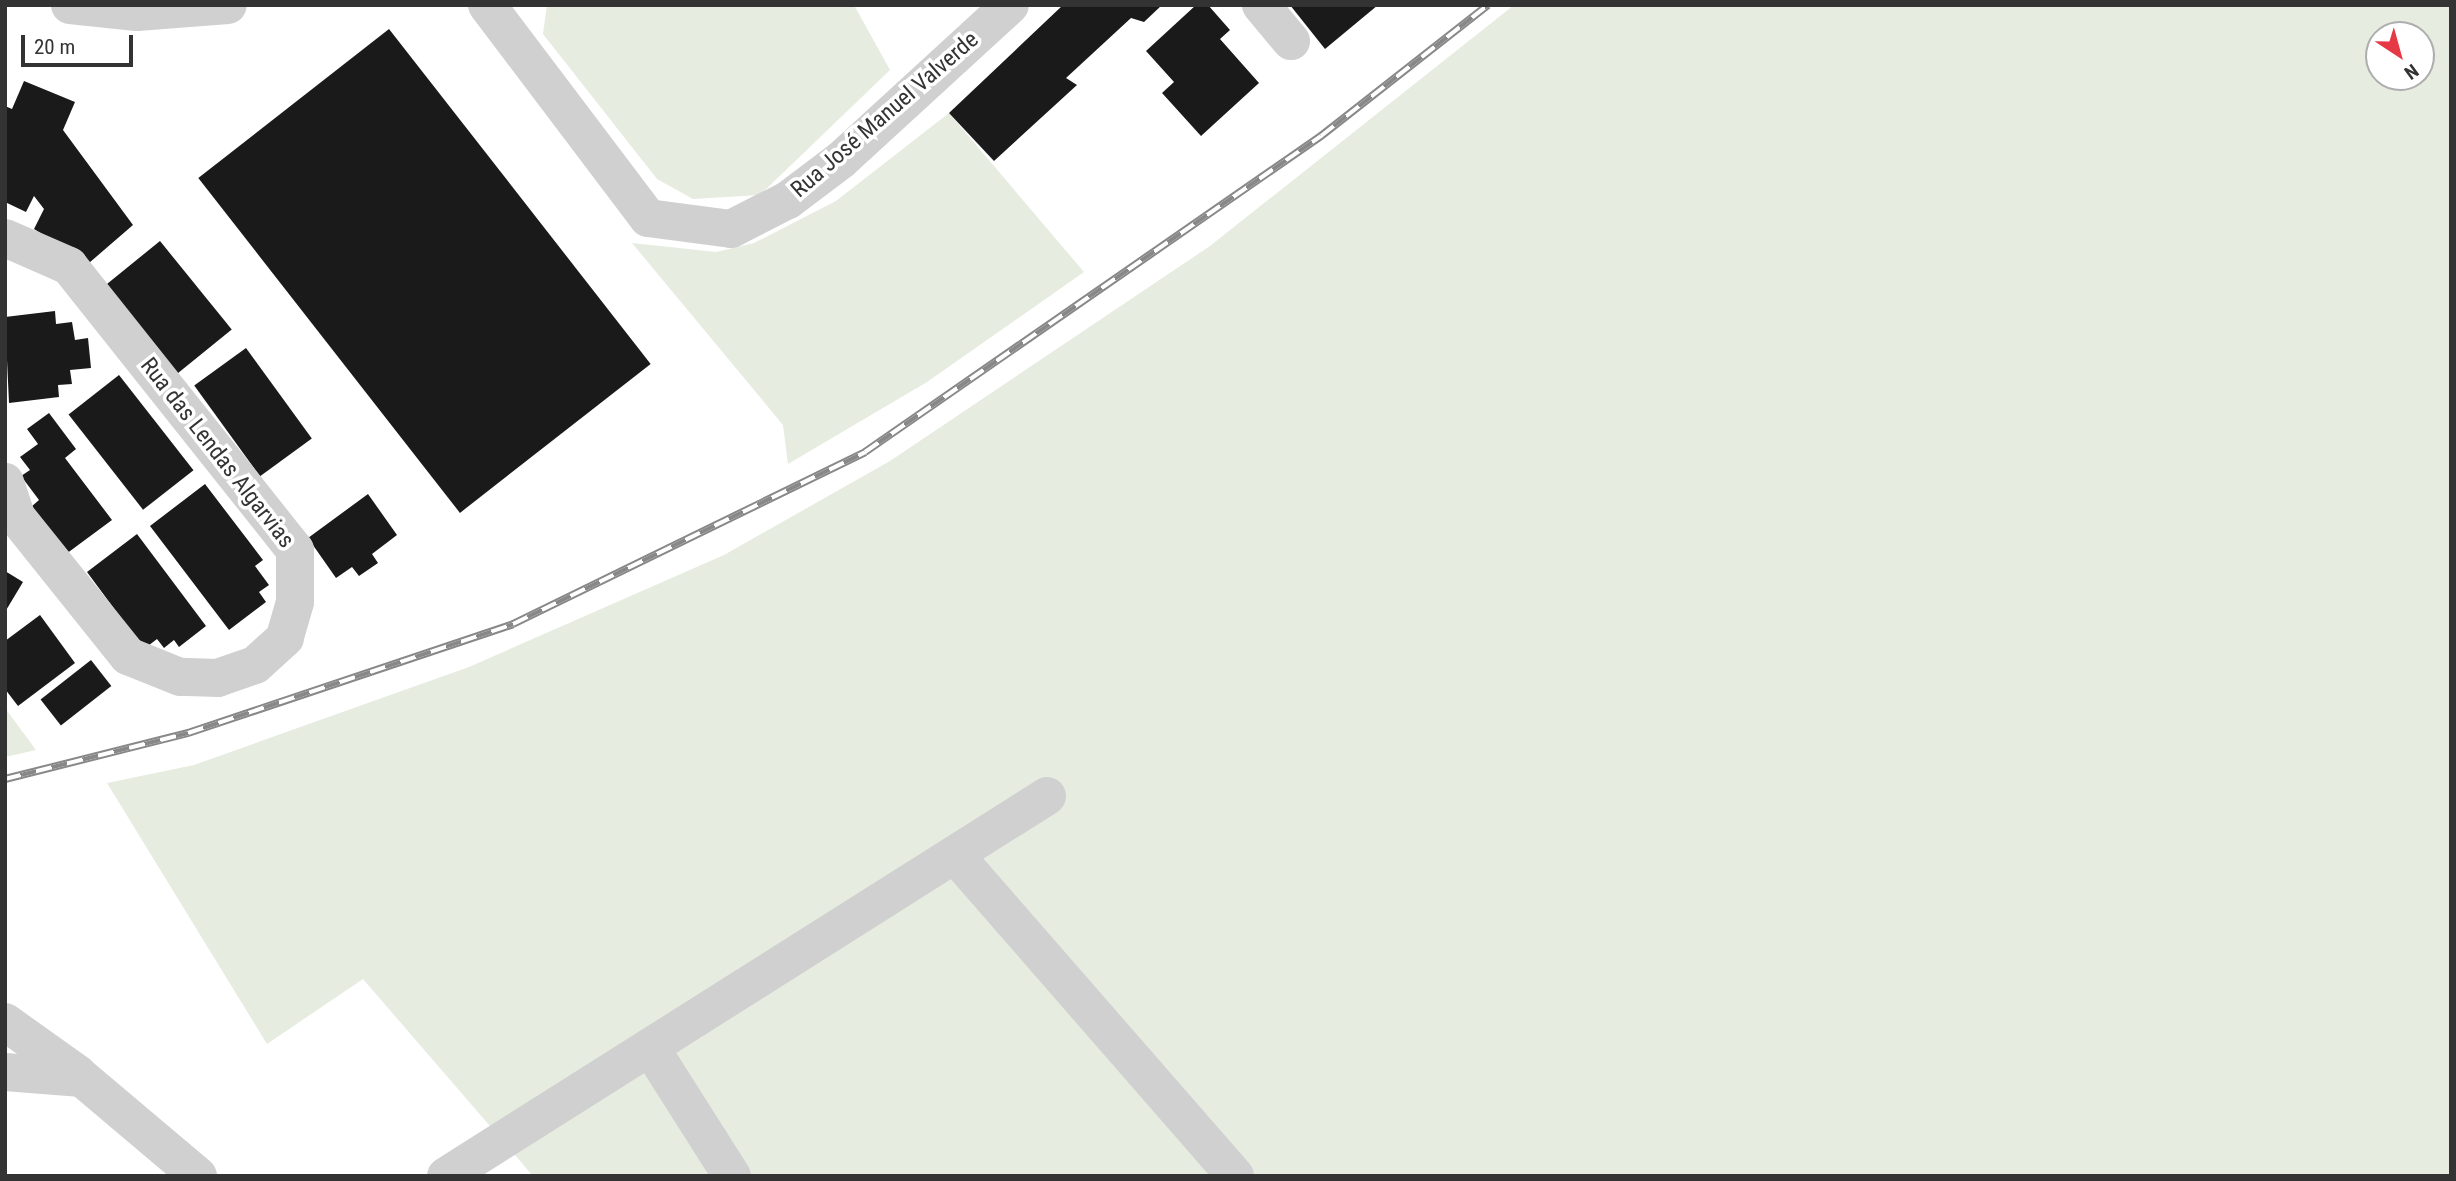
<!DOCTYPE html>
<meta charset="utf-8">
<style>
body{margin:0}
#map{position:relative;width:2456px;height:1181px;overflow:hidden;background:#fff;font-family:"Roboto Condensed",sans-serif}
div>[style]{position:absolute}
.green>*{inset:0;background:#e6ecdf}
.building>*{inset:0;background:#1a1a1a;transform-origin:0 0}
.minor>*{height:38px;margin:-19px;padding:0 19px;transform-origin:19px;border-radius:19px;background:#d0d0d0}
.rail>*{height:8px;margin-top:-4px;transform-origin:0;background:repeating-linear-gradient(90deg,#fff 0 16px,#888 0 32px);box-sizing:border-box;border-block:2px solid #888}
span{translate:-50% -50%;white-space:nowrap;text-align:center;line-height:1.15;-webkit-text-stroke:7px #fff;paint-order:stroke}
.street-label{font-size:23px;color:#333}
.frame{position:absolute;inset:0;border:7px solid #333;pointer-events:none}
.north{position:absolute;left:2365px;top:21px;width:70px;height:70px;box-sizing:border-box;background:#fff;border:2px solid #adadad;border-radius:50%;rotate:144deg;font-size:19px;font-weight:700;line-height:28px;text-align:center;color:#333}
.north::after{content:'';display:block;margin:auto;width:24px;height:32px;background:#e63946;clip-path:polygon(50% 0,100% 100%,50% 72%,0 100%)}
.scale{position:absolute;left:21px;top:35px;width:112px;height:32px;box-sizing:border-box;border:4px solid #333;border-top:0;padding-left:9px;font-size:21px;line-height:24px;white-space:nowrap;color:#333;-webkit-text-stroke:5px #fff;paint-order:stroke}
</style>
<div id="map">
<div class="green">
<i style="clip-path:polygon(547px 5px,854px 5px,890px 70px,760px 195px,693px 199px,657px 179px,543px 34px)"></i>
<i style="clip-path:polygon(evenodd,1514px 5px,2451px 5px,2451px 1176px,533px 1176px,363px 979px,267px 1044px,107px 783px,194px 765px,469px 667px,724px 555px,890px 461px,1210px 246px,1514px 5px,2379px 35px,2421px 35px,2421px 77px,2379px 77px,2379px 35px)"></i>
<i style="clip-path:polygon(949px 113px,1084px 272px,927px 382px,788px 464px,783px 425px,632px 243px,716px 252px,754px 243px,836px 201px)"></i>
<i style="clip-path:polygon(5px 708px,36px 750px,5px 757px)"></i>
</div>
<div class="building">
<i style="clip-path:polygon(1063px 5px,1162px 5px,1144px 22px,1131px 18px,1066px 78px,1077px 85px,994px 161px,949px 113px)"></i>
<i style="clip-path:polygon(1196px 5px,1208px 5px,1230px 30px,1220px 39px,1259px 83px,1201px 136px,1162px 93px,1174px 82px,1146px 51px)"></i>
<i style="clip-path:polygon(1290px 5px,1378px 5px,1325px 49px)"></i>
<i style="left:389px;top:29px;width:425px;height:242px;rotate:52deg"></i>
<i style="clip-path:polygon(24px 81px,75px 102px,63px 130px,133px 225px,89px 263px,34px 229px,44px 209px,34px 196px,26px 212px,5px 202px,5px 106px,12px 109px)"></i>
<i style="left:160px;top:241px;width:114px;height:71px;rotate:51deg"></i>
<i style="clip-path:polygon(55px 311px,56px 324px,72px 322px,75px 340px,88px 338px,91px 368px,70px 370px,72px 384px,58px 385px,59px 397px,9px 403px,5px 317px)"></i>
<i style="left:246px;top:348px;width:112px;height:64px;rotate:54deg"></i>
<i style="left:119px;top:375px;width:121px;height:64px;rotate:52deg"></i>
<i style="clip-path:polygon(49px 413px,76px 449px,65px 458px,112px 520px,66px 554px,31px 507px,39px 500px,21px 476px,30px 470px,20px 457px,38px 444px,27px 429px)"></i>
<i style="clip-path:polygon(205px 484px,263px 560px,255px 566px,269px 585px,259px 592px,266px 602px,229px 630px,150px 526px)"></i>
<i style="clip-path:polygon(368px 494px,397px 535px,372px 554px,378px 563px,359px 576px,352px 567px,336px 578px,308px 538px)"></i>
<i style="clip-path:polygon(137px 534px,206px 626px,179px 647px,174px 640px,164px 648px,157px 639px,144px 649px,87px 572px)"></i>
<i style="clip-path:polygon(5px 571px,23px 582px,5px 612px)"></i>
<i style="clip-path:polygon(40px 615px,75px 663px,18px 706px,5px 689px,5px 641px)"></i>
<i style="left:91px;top:660px;width:33px;height:64px;rotate:52deg"></i>
</div>
<div class="minor">
<i style="left:70px;top:5px;width:67px;rotate:6deg"></i>
<i style="left:137px;top:12px;width:91px;rotate:-4.4deg"></i>
<i style="left:487px;top:5px;width:267px;rotate:52.9deg"></i>
<i style="left:648px;top:218px;width:84px;rotate:7.5deg"></i>
<i style="left:731px;top:229px;width:64px;rotate:-27deg"></i>
<i style="left:788px;top:200px;width:66px;rotate:-37deg"></i>
<i style="left:841px;top:160px;width:229px;rotate:-42.5deg"></i>
<i style="left:1261px;top:5px;width:47px;rotate:50.2deg"></i>
<i style="left:5px;top:238px;width:70px;rotate:23.6deg"></i>
<i style="left:69px;top:266px;width:363px;rotate:51.5deg"></i>
<i style="left:295px;top:550px;width:52px;rotate:90deg"></i>
<i style="left:295px;top:602px;width:37px;rotate:106deg"></i>
<i style="left:285px;top:638px;width:40px;rotate:138deg"></i>
<i style="left:255px;top:665px;width:39px;rotate:161deg"></i>
<i style="left:218px;top:678px;width:38px;rotate:-178deg"></i>
<i style="left:180px;top:677px;width:56px;rotate:-158deg"></i>
<i style="left:128px;top:656px;width:179px;rotate:-128.7deg"></i>
<i style="left:16px;top:516px;width:36px;rotate:-108deg"></i>
<i style="left:955px;top:855px;width:426px;rotate:48.9deg"></i>
<i style="left:5px;top:1022px;width:90px;rotate:35.5deg"></i>
<i style="left:650px;top:1047px;width:153px;rotate:57.6deg"></i>
<i style="left:5px;top:1072px;width:77px;rotate:4.5deg"></i>
<i style="left:82px;top:1078px;width:152px;rotate:40.2deg"></i>
<i style="left:446px;top:1176px;width:711px;rotate:-32.3deg"></i>
</div>
<div class="rail">
<i style="left:5px;top:779px;width:189px;rotate:-14.1deg"></i>
<i style="left:188px;top:733px;width:343px;rotate:-18.5deg"></i>
<i style="left:513px;top:624px;width:392px;rotate:-26deg"></i>
<i style="left:865px;top:452px;width:555px;rotate:-34.72deg"></i>
<i style="left:1321px;top:136px;width:212px;rotate:-38.1deg"></i>
</div>
<div class="street-label">
<span style="left:885px;top:115px;rotate:-41deg">Rua José Manuel Valverde</span>
<span style="left:217px;top:453px;rotate:52deg">Rua das Lendas Algarvias</span>
</div>
<div class="frame"></div>
<div class="north">N</div>
<div class="scale">20 m</div>
</div>
